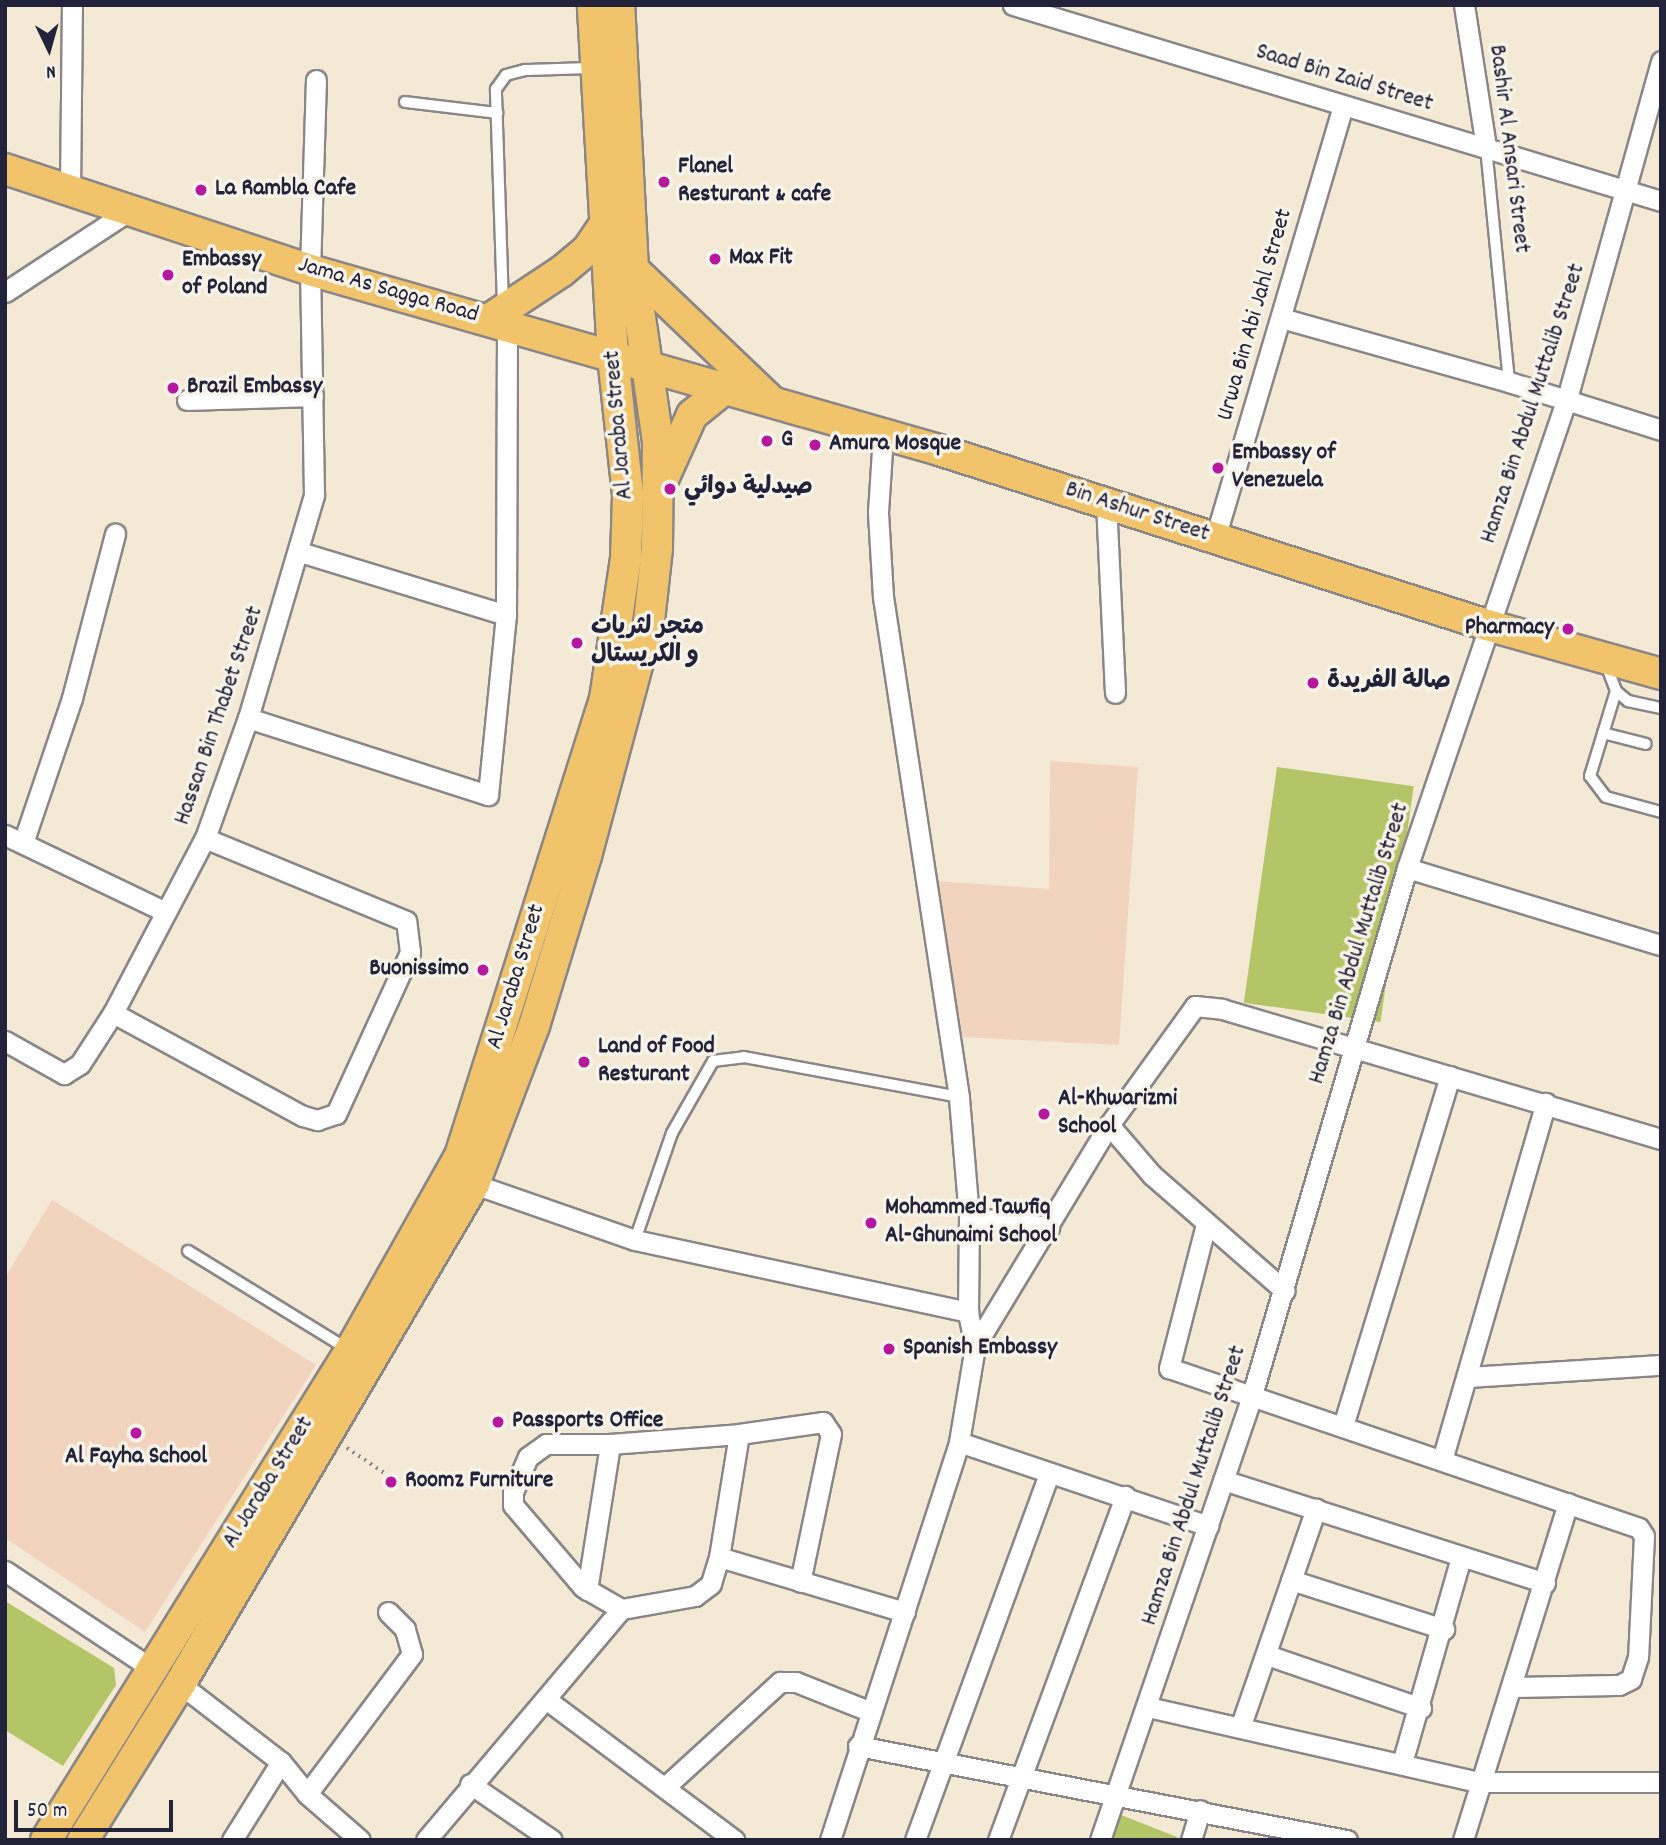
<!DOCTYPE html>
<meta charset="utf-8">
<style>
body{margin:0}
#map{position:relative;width:1666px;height:1845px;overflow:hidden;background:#f3e9d4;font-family:Dekko,"Playpen Sans Arabic",sans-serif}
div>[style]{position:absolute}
.built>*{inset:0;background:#f2d4be}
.green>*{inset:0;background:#b4c567;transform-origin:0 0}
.path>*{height:3.5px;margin-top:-1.75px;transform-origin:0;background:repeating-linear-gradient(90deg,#8a8688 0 2px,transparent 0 7px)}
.roads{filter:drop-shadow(2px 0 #8a8688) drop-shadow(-2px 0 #8a8688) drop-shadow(0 2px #8a8688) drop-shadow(0 -2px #8a8688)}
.lane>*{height:10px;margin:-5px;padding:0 5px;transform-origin:5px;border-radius:5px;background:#fff}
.street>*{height:19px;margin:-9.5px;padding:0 9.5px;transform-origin:9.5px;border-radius:9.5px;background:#fff}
.primary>*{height:30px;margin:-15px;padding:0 15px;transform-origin:15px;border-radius:15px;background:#f1c36a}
.dots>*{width:19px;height:19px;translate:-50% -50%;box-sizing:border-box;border:4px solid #f7f3e8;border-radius:50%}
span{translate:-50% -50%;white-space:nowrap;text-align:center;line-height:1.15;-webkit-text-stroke:7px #f7f3e8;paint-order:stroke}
.street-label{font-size:24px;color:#22223b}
.poi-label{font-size:24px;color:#22223b;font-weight:700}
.left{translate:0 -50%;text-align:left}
.right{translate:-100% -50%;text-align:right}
.frame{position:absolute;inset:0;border:7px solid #22223b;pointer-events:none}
.north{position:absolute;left:14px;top:14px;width:70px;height:70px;-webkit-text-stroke:5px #f7f3e8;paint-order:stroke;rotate:175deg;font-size:19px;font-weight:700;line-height:28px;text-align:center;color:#22223b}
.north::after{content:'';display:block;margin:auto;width:24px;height:32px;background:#22223b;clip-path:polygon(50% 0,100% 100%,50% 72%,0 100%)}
.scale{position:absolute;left:14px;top:1800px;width:159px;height:32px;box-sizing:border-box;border:4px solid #22223b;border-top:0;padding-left:9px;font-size:21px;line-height:24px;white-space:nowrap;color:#22223b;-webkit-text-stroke:5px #f7f3e8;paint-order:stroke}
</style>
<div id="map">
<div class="built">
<i style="clip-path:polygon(1050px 761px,1138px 767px,1119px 1045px,963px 1037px,936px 881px,1049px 889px)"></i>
<i style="clip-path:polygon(52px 1200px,316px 1365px,145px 1632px,5px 1538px,5px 1278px)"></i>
</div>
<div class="green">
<i style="left:1277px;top:767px;width:138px;height:238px;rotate:8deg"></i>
<i style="clip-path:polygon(5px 1601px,114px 1668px,116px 1685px,63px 1766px,5px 1730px)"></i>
<i style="clip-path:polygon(1116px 1813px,1177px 1837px,1175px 1840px,1105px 1840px)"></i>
</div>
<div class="path">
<i style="left:347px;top:1448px;width:50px;rotate:33.7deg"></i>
</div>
<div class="roads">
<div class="lane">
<i style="left:405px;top:102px;width:93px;rotate:6.8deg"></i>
<i style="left:1486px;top:147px;width:236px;rotate:84.4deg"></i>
<i style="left:503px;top:305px;width:216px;rotate:-91.9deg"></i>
<i style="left:496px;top:89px;width:17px;rotate:-54deg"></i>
<i style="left:506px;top:75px;width:20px;rotate:-15deg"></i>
<i style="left:525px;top:70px;width:67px;rotate:-1.7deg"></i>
<i style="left:1605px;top:662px;width:31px;rotate:69deg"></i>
<i style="left:1616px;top:691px;width:16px;rotate:40deg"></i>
<i style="left:1628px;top:701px;width:34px;rotate:12deg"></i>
<i style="left:1616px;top:691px;width:89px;rotate:107deg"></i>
<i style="left:1590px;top:776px;width:26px;rotate:53deg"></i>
<i style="left:1606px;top:797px;width:57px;rotate:15.3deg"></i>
<i style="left:1603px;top:733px;width:44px;rotate:14.3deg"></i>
<i style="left:635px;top:1240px;width:113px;rotate:-70.9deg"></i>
<i style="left:672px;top:1133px;width:83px;rotate:-60.3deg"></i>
<i style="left:713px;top:1061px;width:31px;rotate:-7deg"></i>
<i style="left:744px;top:1057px;width:219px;rotate:10.5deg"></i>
<i style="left:188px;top:1251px;width:187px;rotate:31.6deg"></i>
</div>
<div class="street">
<i style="left:1013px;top:5px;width:677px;rotate:16.83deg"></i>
<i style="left:1464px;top:5px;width:144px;rotate:81.2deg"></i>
<i style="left:70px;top:192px;width:187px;rotate:-89.4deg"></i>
<i style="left:5px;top:292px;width:148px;rotate:-33.2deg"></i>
<i style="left:1281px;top:318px;width:237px;rotate:15.7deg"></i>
<i style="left:1509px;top:382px;width:159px;rotate:17.5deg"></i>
<i style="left:187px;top:400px;width:126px;rotate:-1.8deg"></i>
<i style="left:1106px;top:502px;width:191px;rotate:87.3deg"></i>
<i style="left:1215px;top:538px;width:451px;rotate:-73.5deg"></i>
<i style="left:300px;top:552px;width:215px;rotate:17deg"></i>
<i style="left:506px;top:615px;width:290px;rotate:-89.8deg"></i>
<i style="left:248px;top:718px;width:252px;rotate:17.8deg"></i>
<i style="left:488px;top:795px;width:181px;rotate:-84.3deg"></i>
<i style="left:5px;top:835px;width:178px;rotate:25.6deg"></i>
<i style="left:23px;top:843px;width:153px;rotate:-71.3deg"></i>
<i style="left:72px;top:698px;width:170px;rotate:-75.3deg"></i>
<i style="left:1407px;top:868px;width:265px;rotate:16.9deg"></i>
<i style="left:113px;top:1013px;width:216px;rotate:28.5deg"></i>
<i style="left:303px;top:1116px;width:15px;rotate:16deg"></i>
<i style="left:317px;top:1120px;width:20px;rotate:-18deg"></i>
<i style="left:336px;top:1114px;width:178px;rotate:-65.4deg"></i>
<i style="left:410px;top:952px;width:31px;rotate:-97deg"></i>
<i style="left:406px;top:921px;width:217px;rotate:-157.6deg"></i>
<i style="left:5px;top:1041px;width:68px;rotate:29.2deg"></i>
<i style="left:64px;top:1074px;width:19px;rotate:-32deg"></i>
<i style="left:80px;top:1064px;width:61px;rotate:-57.1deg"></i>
<i style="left:113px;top:1013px;width:198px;rotate:-62.3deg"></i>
<i style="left:205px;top:838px;width:127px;rotate:-70.3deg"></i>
<i style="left:248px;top:718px;width:233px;rotate:-73.5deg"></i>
<i style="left:314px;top:495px;width:225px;rotate:-91deg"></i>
<i style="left:310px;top:270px;width:190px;rotate:-88.2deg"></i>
<i style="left:1109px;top:1125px;width:66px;rotate:49.3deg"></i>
<i style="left:1152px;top:1175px;width:176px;rotate:41.1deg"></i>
<i style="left:474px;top:1184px;width:170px;rotate:19.2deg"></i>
<i style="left:635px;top:1240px;width:341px;rotate:12.2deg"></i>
<i style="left:969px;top:1217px;width:81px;rotate:7.1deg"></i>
<i style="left:1206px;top:1224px;width:149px;rotate:104.4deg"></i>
<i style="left:1169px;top:1368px;width:496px;rotate:18.8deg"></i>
<i style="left:1639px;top:1528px;width:9px;rotate:58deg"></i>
<i style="left:1644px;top:1536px;width:121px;rotate:92.8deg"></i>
<i style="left:1638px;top:1657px;width:23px;rotate:108deg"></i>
<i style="left:1631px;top:1679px;width:13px;rotate:153deg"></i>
<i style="left:1619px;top:1685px;width:108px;rotate:178.9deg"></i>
<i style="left:975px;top:1346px;width:258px;rotate:-58.8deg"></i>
<i style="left:1109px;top:1125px;width:147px;rotate:-54.1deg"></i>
<i style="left:1195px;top:1006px;width:27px;rotate:6deg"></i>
<i style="left:1222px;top:1009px;width:458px;rotate:16.5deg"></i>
<i style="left:1468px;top:1377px;width:193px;rotate:-3.6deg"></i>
<i style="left:1343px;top:1426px;width:366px;rotate:-73deg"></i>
<i style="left:739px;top:1434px;width:125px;rotate:99.2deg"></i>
<i style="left:719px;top:1557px;width:28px;rotate:107deg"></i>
<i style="left:711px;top:1584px;width:20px;rotate:143deg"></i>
<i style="left:695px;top:1596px;width:75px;rotate:170deg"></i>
<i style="left:621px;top:1609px;width:44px;rotate:-149.9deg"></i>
<i style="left:583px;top:1587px;width:108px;rotate:-130.5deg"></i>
<i style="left:513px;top:1505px;width:13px;rotate:-90deg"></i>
<i style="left:513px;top:1492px;width:38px;rotate:-67deg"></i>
<i style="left:528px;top:1457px;width:22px;rotate:-36deg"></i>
<i style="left:546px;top:1444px;width:64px"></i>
<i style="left:610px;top:1444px;width:129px;rotate:-4.4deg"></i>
<i style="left:739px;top:1434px;width:85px;rotate:-8.1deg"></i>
<i style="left:823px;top:1422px;width:14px;rotate:56deg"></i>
<i style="left:831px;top:1434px;width:151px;rotate:101.8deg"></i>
<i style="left:959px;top:1442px;width:263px;rotate:18.6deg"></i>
<i style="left:1442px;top:1460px;width:372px;rotate:-73.8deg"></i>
<i style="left:1223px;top:1480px;width:338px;rotate:17.7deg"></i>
<i style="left:719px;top:1557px;width:194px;rotate:16.5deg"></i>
<i style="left:5px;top:1571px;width:179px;rotate:33.6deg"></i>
<i style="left:1291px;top:1580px;width:161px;rotate:17.8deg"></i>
<i style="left:587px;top:1590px;width:148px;rotate:-81deg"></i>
<i style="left:1267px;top:1655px;width:163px;rotate:19deg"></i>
<i style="left:180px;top:1684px;width:128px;rotate:37.7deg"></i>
<i style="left:281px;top:1762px;width:41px;rotate:50.9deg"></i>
<i style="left:307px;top:1794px;width:70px;rotate:41deg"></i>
<i style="left:547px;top:1700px;width:234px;rotate:36.8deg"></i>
<i style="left:1148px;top:1707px;width:338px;rotate:12.8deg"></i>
<i style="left:1478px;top:1782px;width:183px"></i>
<i style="left:1241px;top:1725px;width:229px;rotate:-70.9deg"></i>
<i style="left:858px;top:1746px;width:498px;rotate:10.9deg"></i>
<i style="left:1402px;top:1763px;width:214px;rotate:-74deg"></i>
<i style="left:470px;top:1784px;width:99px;rotate:34.3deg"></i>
<i style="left:665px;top:1787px;width:156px;rotate:-42.4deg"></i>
<i style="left:780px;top:1682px;width:16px"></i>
<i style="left:796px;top:1682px;width:79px;rotate:21.7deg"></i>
<i style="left:307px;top:1794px;width:175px;rotate:-53.1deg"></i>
<i style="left:412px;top:1654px;width:26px;rotate:-106deg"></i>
<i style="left:405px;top:1629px;width:24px;rotate:-135deg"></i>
<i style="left:232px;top:1840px;width:92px;rotate:-57.9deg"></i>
<i style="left:426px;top:1840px;width:302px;rotate:-49.8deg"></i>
<i style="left:830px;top:1840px;width:418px;rotate:-72deg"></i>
<i style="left:959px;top:1442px;width:97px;rotate:-80.5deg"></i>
<i style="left:975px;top:1346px;width:35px;rotate:-102deg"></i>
<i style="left:968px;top:1312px;width:95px;rotate:-89.4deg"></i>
<i style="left:969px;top:1217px;width:120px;rotate:-94.8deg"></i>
<i style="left:959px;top:1097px;width:506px;rotate:-98.64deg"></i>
<i style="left:883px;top:597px;width:85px;rotate:-93.4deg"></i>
<i style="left:878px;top:512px;width:77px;rotate:-86.3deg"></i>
<i style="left:915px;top:1840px;width:391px;rotate:-69.9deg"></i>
<i style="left:998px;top:1840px;width:367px;rotate:-69.7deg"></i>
<i style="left:1100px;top:1840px;width:470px;rotate:-71.1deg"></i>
<i style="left:1252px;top:1395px;width:549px;rotate:-73.61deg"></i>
<i style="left:1407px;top:868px;width:492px;rotate:-71.2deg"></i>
<i style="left:1566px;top:402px;width:354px;rotate:-74.4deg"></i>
<i style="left:1191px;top:1840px;width:31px;rotate:-73deg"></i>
<i style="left:1463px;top:1840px;width:353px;rotate:-72.7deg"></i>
</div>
<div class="primary">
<i style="left:5px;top:169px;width:321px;rotate:18.3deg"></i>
<i style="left:310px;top:270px;width:654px;rotate:15.97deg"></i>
<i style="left:939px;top:450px;width:575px;rotate:17.71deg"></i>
<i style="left:1487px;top:625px;width:181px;rotate:15.7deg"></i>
<i style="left:633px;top:269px;width:192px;rotate:43.7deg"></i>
<i style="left:488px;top:320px;width:89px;rotate:-33.5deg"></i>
<i style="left:562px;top:271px;width:34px;rotate:-40deg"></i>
<i style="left:588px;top:249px;width:34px;rotate:-56deg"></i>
<i style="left:664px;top:477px;width:68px;rotate:-65.7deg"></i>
<i style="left:692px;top:415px;width:40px;rotate:-39deg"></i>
<i style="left:46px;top:1840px;width:576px;rotate:-58.13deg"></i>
<i style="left:350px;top:1351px;width:224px;rotate:-60.6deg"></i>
<i style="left:460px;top:1156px;width:479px;rotate:-72.4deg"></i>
<i style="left:605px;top:699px;width:142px;rotate:-81.5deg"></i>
<i style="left:626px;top:559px;width:64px;rotate:-88.2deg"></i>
<i style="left:628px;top:495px;width:140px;rotate:-96.2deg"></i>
<i style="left:613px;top:356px;width:352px;rotate:-93.3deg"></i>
<i style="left:83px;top:1840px;width:184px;rotate:-58.1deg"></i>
<i style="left:180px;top:1684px;width:580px;rotate:-59.54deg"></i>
<i style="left:474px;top:1184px;width:169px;rotate:-69.2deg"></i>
<i style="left:534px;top:1026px;width:178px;rotate:-73deg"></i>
<i style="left:586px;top:856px;width:243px;rotate:-75deg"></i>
<i style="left:649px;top:621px;width:72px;rotate:-83.7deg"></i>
<i style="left:657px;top:549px;width:107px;rotate:-89.5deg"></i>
<i style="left:658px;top:442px;width:175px;rotate:-98.2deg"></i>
<i style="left:633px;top:269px;width:264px;rotate:-93deg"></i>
</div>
</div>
<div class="dots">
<i style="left:664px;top:182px;background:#b5179e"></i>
<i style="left:201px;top:190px;background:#b5179e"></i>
<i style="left:715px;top:259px;background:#b5179e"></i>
<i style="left:168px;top:275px;background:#b5179e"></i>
<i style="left:173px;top:388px;background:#b5179e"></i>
<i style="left:767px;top:441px;background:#b5179e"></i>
<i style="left:815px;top:445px;background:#b5179e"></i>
<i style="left:1218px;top:468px;background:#b5179e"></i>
<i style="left:670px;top:489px;background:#b5179e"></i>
<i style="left:1568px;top:629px;background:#b5179e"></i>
<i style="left:577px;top:643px;background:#b5179e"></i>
<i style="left:1313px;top:683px;background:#b5179e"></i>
<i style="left:483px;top:970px;background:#b5179e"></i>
<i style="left:584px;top:1062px;background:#b5179e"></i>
<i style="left:1044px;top:1114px;background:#b5179e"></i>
<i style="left:871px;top:1223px;background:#b5179e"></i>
<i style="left:889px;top:1349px;background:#b5179e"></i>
<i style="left:498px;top:1422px;background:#b5179e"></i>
<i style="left:136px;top:1433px;background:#b5179e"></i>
<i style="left:391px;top:1482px;background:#b5179e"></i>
</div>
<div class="street-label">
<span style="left:1344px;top:79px;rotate:17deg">Saad Bin Zaid Street</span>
<span style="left:1508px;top:149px;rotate:83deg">Bashir Al Ansari Street</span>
<span style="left:388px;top:291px;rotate:16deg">Jama As Sagga Road</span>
<span style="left:1256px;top:315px;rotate:-74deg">Urwa Bin Abi Jahl Street</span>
<span style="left:1534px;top:404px;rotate:-72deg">Hamza Bin Abdul Muttalib Street</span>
<span style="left:620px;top:425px;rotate:-95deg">Al Jaraba Street</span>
<span style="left:1137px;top:513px;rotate:18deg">Bin Ashur Street</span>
<span style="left:220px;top:716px;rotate:-71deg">Hassan Bin Thabet Street</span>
<span style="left:1360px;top:944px;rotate:-73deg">Hamza Bin Abdul Muttalib Street</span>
<span style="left:517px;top:977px;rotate:-73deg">Al Jaraba Street</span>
<span style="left:269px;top:1483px;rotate:-58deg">Al Jaraba Street</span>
<span style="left:1195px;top:1486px;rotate:-72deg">Hamza Bin Abdul Muttalib Street</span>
</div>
<div class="poi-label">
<span class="left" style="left:678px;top:182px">Flanel<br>Resturant &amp; cafe</span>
<span class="left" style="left:215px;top:190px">La Rambla Cafe</span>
<span class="left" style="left:729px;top:259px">Max Fit</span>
<span class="left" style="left:182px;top:275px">Embassy<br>of Poland</span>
<span class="left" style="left:187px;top:388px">Brazil Embassy</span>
<span class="left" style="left:781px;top:441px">G</span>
<span class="left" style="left:829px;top:445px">Amura Mosque</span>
<span class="left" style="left:1232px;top:468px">Embassy of<br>Venezuela</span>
<span class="left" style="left:684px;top:489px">صيدلية دوائي</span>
<span class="left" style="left:591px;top:643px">متجر لثريات<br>و الكريستال</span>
<span class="right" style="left:1554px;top:629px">Pharmacy</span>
<span class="left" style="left:1327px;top:683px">صالة الفريدة</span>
<span class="right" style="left:469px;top:970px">Buonissimo</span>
<span class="left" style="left:598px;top:1062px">Land of Food<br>Resturant</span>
<span class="left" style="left:1058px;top:1114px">Al-Khwarizmi<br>School</span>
<span class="left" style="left:885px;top:1223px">Mohammed Tawfiq<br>Al-Ghunaimi School</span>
<span class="left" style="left:903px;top:1349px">Spanish Embassy</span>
<span class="left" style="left:512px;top:1422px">Passports Office</span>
<span style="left:136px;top:1458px">Al Fayha School</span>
<span class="left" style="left:405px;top:1482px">Roomz Furniture</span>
</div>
<div class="frame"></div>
<div class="north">N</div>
<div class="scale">50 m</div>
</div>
